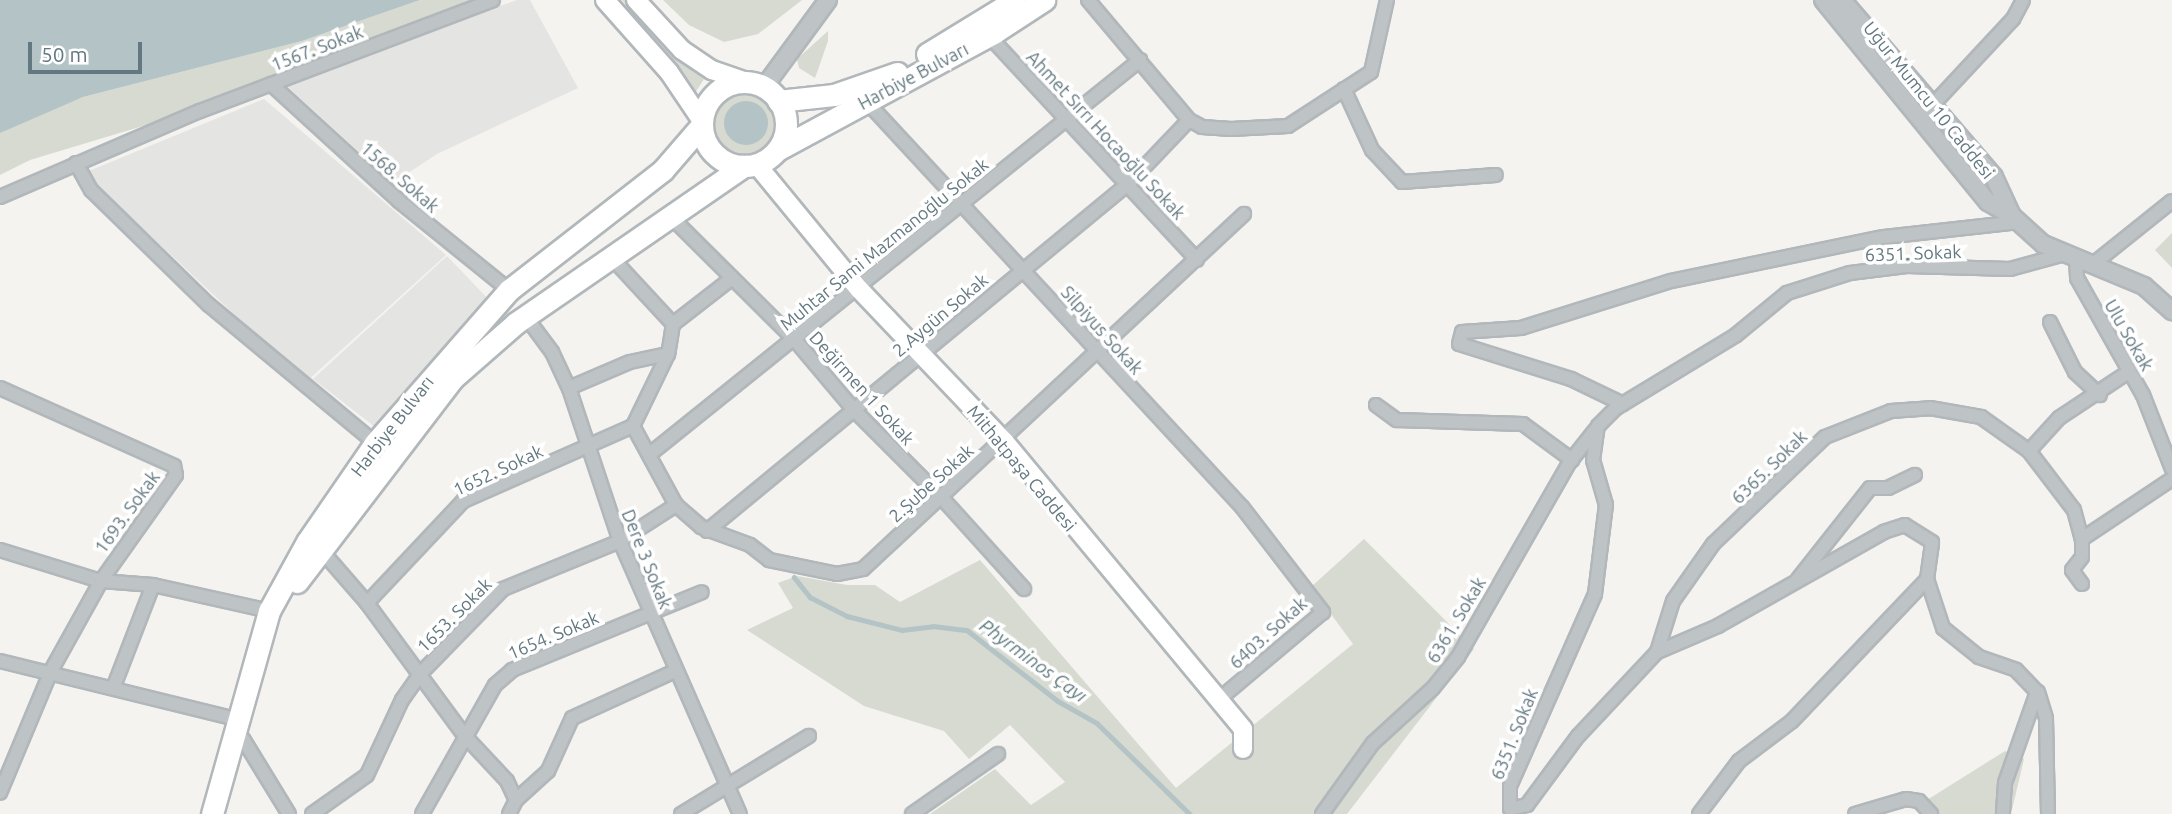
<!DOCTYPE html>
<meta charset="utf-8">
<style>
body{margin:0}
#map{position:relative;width:2172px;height:814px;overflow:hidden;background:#f4f3ef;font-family:Ubuntu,sans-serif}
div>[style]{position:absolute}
.built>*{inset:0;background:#e4e4e3}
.green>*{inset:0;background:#d6dad0}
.round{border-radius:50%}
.water>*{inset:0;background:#b4c3c5}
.stream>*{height:4.5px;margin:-2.25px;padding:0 2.25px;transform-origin:2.25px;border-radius:2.25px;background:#b4c3c5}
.roads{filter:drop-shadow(2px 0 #b1b7ba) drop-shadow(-2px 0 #b1b7ba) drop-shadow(0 2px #b1b7ba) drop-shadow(0 -2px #b1b7ba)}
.minor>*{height:12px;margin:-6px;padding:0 6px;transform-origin:6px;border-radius:6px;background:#bec3c5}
.tertiary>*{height:16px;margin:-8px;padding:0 8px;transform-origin:8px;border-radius:8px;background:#bec3c5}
.secondary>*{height:18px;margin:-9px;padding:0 9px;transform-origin:9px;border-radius:9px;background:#fff}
.primary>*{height:21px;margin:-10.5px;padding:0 10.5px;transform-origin:10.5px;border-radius:10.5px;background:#fff}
.primary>.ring{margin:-10.5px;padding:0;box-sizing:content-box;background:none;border:21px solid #fff;border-radius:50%}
span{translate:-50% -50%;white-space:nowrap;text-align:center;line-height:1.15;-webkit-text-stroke:7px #fff;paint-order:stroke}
.street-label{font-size:18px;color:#637880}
.water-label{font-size:19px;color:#5e7b7e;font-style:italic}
.scale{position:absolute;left:28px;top:42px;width:114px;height:32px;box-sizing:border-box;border:4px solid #637880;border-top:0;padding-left:9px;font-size:21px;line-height:24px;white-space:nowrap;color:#637880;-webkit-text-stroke:5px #fff;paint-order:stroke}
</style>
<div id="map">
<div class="built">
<i style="clip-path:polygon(517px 0,530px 0,578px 88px,437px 154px,393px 183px,287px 86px)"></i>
<i style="clip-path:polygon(264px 99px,446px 255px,306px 382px,84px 173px)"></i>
<i style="clip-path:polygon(447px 256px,492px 303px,379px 430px,313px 379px)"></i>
</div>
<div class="green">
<i style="clip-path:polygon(420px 0,500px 0,209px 106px,30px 160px,0 175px,0 133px,19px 123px,83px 97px,302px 41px)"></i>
<i style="clip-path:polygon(622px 0,628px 0,675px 55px,704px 79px,695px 93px)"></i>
<i style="clip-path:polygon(663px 0,802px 0,758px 34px,724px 42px,689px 25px)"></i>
<i style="clip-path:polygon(828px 31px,828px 41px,815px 78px,799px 68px,797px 59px)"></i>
<i class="round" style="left:714px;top:91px;width:64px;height:64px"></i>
<i style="clip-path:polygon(2172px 233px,2172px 268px,2155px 250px)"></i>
<i style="clip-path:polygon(1364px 539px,1474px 649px,1347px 814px,930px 814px,995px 769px,1031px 805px,1065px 782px,1010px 725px,969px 759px,944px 731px,864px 706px,747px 630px,793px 608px,778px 583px,797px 576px,847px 585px,875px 585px,900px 602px,980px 560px,1176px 788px,1353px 644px,1311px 587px)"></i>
<i style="clip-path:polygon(2005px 751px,2024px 759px,2011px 814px,1927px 814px,1927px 800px)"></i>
</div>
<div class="water">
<i style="clip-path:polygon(0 0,420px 0,302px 41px,83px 97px,0 133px)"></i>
<i class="round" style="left:724px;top:101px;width:44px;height:44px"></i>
</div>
<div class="stream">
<i style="left:794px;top:577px;width:26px;rotate:51deg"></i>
<i style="left:810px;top:597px;width:42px;rotate:27.2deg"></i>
<i style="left:847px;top:616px;width:57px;rotate:14.3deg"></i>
<i style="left:902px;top:630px;width:31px;rotate:-7deg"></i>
<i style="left:933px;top:626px;width:34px;rotate:7deg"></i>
<i style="left:967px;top:630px;width:115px;rotate:38deg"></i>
<i style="left:1058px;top:701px;width:45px;rotate:29.4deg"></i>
<i style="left:1097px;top:723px;width:130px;rotate:44.4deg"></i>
</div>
<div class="roads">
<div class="minor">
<i style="left:1088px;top:0;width:157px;rotate:49.9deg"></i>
<i style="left:1189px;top:120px;width:15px;rotate:28deg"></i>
<i style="left:1202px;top:127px;width:29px;rotate:4deg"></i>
<i style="left:1231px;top:129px;width:57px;rotate:-3deg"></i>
<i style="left:1288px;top:126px;width:99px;rotate:-33deg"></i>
<i style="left:1371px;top:72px;width:74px;rotate:-77.5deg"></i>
<i style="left:988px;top:35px;width:307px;rotate:47.1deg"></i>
<i style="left:271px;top:84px;width:173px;rotate:42.4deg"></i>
<i style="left:399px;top:201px;width:141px;rotate:39deg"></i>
<i style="left:1344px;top:89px;width:67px;rotate:65.3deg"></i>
<i style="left:1372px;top:150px;width:44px;rotate:46.8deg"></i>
<i style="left:1402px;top:182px;width:94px;rotate:-4.3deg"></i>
<i style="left:866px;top:101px;width:553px;rotate:47.2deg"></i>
<i style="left:1242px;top:507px;width:133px;rotate:52.4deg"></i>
<i style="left:1323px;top:612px;width:137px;rotate:140deg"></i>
<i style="left:1928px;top:110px;width:125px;rotate:-47deg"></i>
<i style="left:2013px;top:19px;width:21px;rotate:-62deg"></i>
<i style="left:76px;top:163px;width:31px;rotate:61deg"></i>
<i style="left:91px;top:190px;width:165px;rotate:44.3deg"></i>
<i style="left:209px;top:305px;width:216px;rotate:39.7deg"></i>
<i style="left:0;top:197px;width:218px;rotate:-23.3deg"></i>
<i style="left:200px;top:111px;width:313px;rotate:-20.7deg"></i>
<i style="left:670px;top:216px;width:176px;rotate:44.8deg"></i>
<i style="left:795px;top:340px;width:92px;rotate:49.9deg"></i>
<i style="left:854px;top:410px;width:123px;rotate:45deg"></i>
<i style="left:941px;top:497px;width:124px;rotate:47.9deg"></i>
<i style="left:610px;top:256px;width:93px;rotate:47.2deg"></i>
<i style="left:673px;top:324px;width:30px;rotate:99deg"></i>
<i style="left:668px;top:354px;width:80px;rotate:115.9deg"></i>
<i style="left:2076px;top:258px;width:20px;rotate:87deg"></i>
<i style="left:2077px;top:278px;width:134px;rotate:60.6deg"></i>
<i style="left:2143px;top:395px;width:79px;rotate:68.6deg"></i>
<i style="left:2092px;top:265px;width:102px;rotate:-38.7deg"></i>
<i style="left:526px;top:317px;width:44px;rotate:53.4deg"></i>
<i style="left:552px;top:352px;width:40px;rotate:65deg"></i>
<i style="left:569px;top:388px;width:161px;rotate:71.6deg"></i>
<i style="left:620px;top:541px;width:298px;rotate:66.3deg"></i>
<i style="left:2050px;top:322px;width:56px;rotate:63.4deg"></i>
<i style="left:2075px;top:372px;width:34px;rotate:43deg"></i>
<i style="left:673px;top:324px;width:75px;rotate:-37.9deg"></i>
<i style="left:0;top:388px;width:191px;rotate:24.1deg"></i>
<i style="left:174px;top:466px;width:9px;rotate:77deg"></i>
<i style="left:176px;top:475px;width:130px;rotate:125.3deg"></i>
<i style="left:101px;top:581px;width:103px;rotate:119.1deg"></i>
<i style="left:51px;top:671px;width:132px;rotate:112.7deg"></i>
<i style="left:569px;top:388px;width:66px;rotate:-23.1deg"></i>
<i style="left:630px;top:362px;width:39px;rotate:-12deg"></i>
<i style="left:1623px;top:404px;width:58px;rotate:-154.3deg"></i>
<i style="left:1571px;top:379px;width:117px;rotate:-162.6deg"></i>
<i style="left:1459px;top:344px;width:12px;rotate:-76deg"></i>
<i style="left:1462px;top:332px;width:59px;rotate:-3.9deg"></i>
<i style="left:1521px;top:328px;width:157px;rotate:-17.4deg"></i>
<i style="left:1671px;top:281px;width:217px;rotate:-11.7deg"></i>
<i style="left:1884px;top:237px;width:136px;rotate:-6.3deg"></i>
<i style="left:1376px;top:405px;width:26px;rotate:36deg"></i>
<i style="left:1397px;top:420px;width:126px;rotate:1.8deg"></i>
<i style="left:1523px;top:424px;width:61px;rotate:36.3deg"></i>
<i style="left:633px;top:426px;width:90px;rotate:61.4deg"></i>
<i style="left:676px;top:505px;width:33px;rotate:41deg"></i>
<i style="left:701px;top:527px;width:52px;rotate:20.2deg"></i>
<i style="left:750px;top:545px;width:24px;rotate:38deg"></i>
<i style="left:769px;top:560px;width:69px;rotate:11.6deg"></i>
<i style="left:837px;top:574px;width:26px;rotate:-11deg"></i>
<i style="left:863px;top:569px;width:521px;rotate:-42.98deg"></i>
<i style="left:2029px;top:451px;width:45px;rotate:-47.7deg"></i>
<i style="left:2059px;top:418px;width:85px;rotate:-33.5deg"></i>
<i style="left:650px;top:454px;width:629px;rotate:-38.8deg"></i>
<i style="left:707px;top:531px;width:546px;rotate:-39.5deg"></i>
<i style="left:1128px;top:184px;width:88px;rotate:-46.4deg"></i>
<i style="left:0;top:550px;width:106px;rotate:17.1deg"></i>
<i style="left:101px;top:581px;width:52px;rotate:4.4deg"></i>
<i style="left:153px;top:585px;width:119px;rotate:12.6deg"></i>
<i style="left:321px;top:550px;width:70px;rotate:49deg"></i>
<i style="left:367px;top:603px;width:164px;rotate:53.7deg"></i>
<i style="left:464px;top:735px;width:63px;rotate:46.9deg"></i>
<i style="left:507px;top:781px;width:21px;rotate:65deg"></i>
<i style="left:1798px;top:579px;width:116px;rotate:-51.6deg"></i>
<i style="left:1870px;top:488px;width:18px"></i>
<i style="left:1888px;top:488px;width:30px;rotate:-26deg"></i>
<i style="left:1927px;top:579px;width:52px;rotate:71.9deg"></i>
<i style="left:1943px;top:628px;width:46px;rotate:38.9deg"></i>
<i style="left:1979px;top:657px;width:39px;rotate:19deg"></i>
<i style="left:2016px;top:670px;width:30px;rotate:46deg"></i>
<i style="left:2037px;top:692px;width:96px;rotate:109.4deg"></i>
<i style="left:2005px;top:783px;width:31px;rotate:94deg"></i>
<i style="left:2082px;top:584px;width:17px;rotate:-126deg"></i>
<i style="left:2072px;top:570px;width:16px;rotate:-52deg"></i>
<i style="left:2082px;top:557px;width:18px;rotate:-90deg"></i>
<i style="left:2082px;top:539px;width:108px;rotate:-33.7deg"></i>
<i style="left:367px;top:603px;width:140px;rotate:-46.7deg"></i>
<i style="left:463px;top:501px;width:186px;rotate:-23.8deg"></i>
<i style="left:1657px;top:652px;width:53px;rotate:-72.6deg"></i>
<i style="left:1673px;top:601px;width:70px;rotate:-54.9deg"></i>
<i style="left:1713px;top:544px;width:155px;rotate:-43.7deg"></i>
<i style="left:1825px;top:437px;width:71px;rotate:-21.5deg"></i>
<i style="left:1891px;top:411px;width:39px;rotate:-4deg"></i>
<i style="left:1930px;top:408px;width:52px;rotate:10deg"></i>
<i style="left:1981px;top:417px;width:59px;rotate:35.3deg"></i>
<i style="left:2029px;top:451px;width:74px;rotate:52.7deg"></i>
<i style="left:2074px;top:510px;width:30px;rotate:75deg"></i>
<i style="left:0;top:661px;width:244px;rotate:13.8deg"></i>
<i style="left:114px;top:686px;width:108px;rotate:-68.9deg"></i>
<i style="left:2038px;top:692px;width:28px;rotate:73deg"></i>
<i style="left:2046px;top:719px;width:95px;rotate:88.8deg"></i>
<i style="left:243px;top:739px;width:88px;rotate:58.5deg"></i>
<i style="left:312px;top:814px;width:67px;rotate:-35.3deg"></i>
<i style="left:367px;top:775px;width:83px;rotate:-65deg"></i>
<i style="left:402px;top:700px;width:33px;rotate:-55deg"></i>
<i style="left:421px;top:673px;width:117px;rotate:-45.7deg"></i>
<i style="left:503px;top:589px;width:126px;rotate:-22.3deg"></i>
<i style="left:620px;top:541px;width:67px;rotate:-32.7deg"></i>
<i style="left:422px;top:814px;width:148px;rotate:-60.5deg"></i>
<i style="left:495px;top:685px;width:23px;rotate:-41deg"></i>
<i style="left:512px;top:670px;width:205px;rotate:-22.3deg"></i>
<i style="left:509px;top:814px;width:16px;rotate:-63deg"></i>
<i style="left:516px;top:800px;width:43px;rotate:-42.2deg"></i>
<i style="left:548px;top:771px;width:58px;rotate:-65.6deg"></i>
<i style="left:572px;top:718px;width:113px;rotate:-24.5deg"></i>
<i style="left:681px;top:814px;width:150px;rotate:-31.4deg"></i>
<i style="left:912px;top:814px;width:105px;rotate:-34.9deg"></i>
<i style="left:1322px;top:814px;width:87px;rotate:-54.3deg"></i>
<i style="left:1373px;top:743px;width:81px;rotate:-42.5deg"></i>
<i style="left:1433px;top:688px;width:40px;rotate:-51deg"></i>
<i style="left:1458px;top:657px;width:224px;rotate:-60.2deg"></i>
<i style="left:1569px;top:463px;width:43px;rotate:-51.5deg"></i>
<i style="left:1699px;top:814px;width:66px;rotate:-53deg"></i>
<i style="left:1739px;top:761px;width:66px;rotate:-37deg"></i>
<i style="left:1792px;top:721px;width:196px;rotate:-46.4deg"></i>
<i style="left:1927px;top:579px;width:37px;rotate:-82deg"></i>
<i style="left:1932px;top:542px;width:32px;rotate:-148deg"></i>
<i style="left:1905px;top:525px;width:22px;rotate:162deg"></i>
<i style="left:1884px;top:532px;width:191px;rotate:150.5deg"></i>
<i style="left:1718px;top:626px;width:66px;rotate:156.9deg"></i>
<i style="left:1657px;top:652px;width:115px;rotate:133.2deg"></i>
<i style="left:1578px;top:736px;width:86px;rotate:126.5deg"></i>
<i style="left:1527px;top:805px;width:17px;rotate:167deg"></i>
<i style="left:1510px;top:809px;width:23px;rotate:-90deg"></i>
<i style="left:1510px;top:786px;width:210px;rotate:-66.1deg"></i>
<i style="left:1595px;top:594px;width:90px;rotate:-83deg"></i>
<i style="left:1606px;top:505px;width:47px;rotate:-106.1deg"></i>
<i style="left:1593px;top:460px;width:34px;rotate:-82deg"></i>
<i style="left:1598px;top:426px;width:25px;rotate:-45deg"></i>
<i style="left:1616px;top:408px;width:140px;rotate:-31.3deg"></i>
<i style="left:1736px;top:335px;width:66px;rotate:-39.5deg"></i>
<i style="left:1787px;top:293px;width:66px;rotate:-17.6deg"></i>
<i style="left:1850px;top:273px;width:57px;rotate:-7deg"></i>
<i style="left:1907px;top:266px;width:103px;rotate:1.7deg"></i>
<i style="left:2010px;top:269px;width:57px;rotate:-15.3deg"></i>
<i style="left:1855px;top:814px;width:53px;rotate:-16.4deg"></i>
<i style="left:1906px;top:799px;width:13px;rotate:9deg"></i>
<i style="left:1919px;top:801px;width:18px;rotate:47deg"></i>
</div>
<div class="tertiary">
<i style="left:1823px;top:0;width:261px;rotate:50.8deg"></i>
<i style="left:1988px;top:202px;width:28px;rotate:30deg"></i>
<i style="left:2012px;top:216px;width:42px;rotate:42.1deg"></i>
<i style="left:2043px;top:244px;width:109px;rotate:22.6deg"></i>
<i style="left:2144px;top:286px;width:38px;rotate:42deg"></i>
<i style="left:1842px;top:0;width:233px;rotate:49.3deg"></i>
<i style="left:1994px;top:177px;width:43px;rotate:65.2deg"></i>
<i style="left:764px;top:87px;width:108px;rotate:-53.7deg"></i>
</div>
<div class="secondary">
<i style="left:605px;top:0;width:96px;rotate:48.4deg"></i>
<i style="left:669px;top:72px;width:59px;rotate:56deg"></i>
<i style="left:636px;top:0;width:68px;rotate:47.4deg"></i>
<i style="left:682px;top:50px;width:36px;rotate:34deg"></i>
<i style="left:712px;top:70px;width:36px;rotate:19deg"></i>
<i style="left:757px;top:165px;width:161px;rotate:50.6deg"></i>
<i style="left:859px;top:289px;width:210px;rotate:46.4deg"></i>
<i style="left:1004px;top:441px;width:374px;rotate:50.3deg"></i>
<i style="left:1243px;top:729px;width:20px;rotate:90deg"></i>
</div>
<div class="primary">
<i style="left:927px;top:54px;width:103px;rotate:-31.5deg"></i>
<i class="ring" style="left:702px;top:82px;width:63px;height:63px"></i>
<i style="left:778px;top:101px;width:56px;rotate:-6.1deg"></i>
<i style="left:834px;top:95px;width:67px;rotate:-19.2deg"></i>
<i style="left:779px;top:149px;width:246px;rotate:-28.4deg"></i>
<i style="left:995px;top:32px;width:59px;rotate:-33.1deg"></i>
<i style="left:297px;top:582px;width:255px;rotate:-52.6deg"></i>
<i style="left:452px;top:379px;width:85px;rotate:-41.2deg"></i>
<i style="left:516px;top:323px;width:277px;rotate:-34.6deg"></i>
<i style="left:212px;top:814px;width:211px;rotate:-74.3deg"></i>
<i style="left:269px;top:611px;width:79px;rotate:-61.2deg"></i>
<i style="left:307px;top:542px;width:120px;rotate:-55.5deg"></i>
<i style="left:375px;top:443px;width:203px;rotate:-48.8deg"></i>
<i style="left:509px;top:290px;width:195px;rotate:-37.9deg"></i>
<i style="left:663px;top:170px;width:58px;rotate:-49.2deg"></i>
</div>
</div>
<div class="street-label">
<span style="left:317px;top:48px;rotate:-21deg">1567. Sokak</span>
<span style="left:913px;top:76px;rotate:-28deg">Harbiye Bulvarı</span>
<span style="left:1929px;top:100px;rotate:51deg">Uğur Mumcu 10 Caddesi</span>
<span style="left:1106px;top:135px;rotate:47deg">Ahmet Sırrı Hocaoğlu Sokak</span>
<span style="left:400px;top:177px;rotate:41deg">1568. Sokak</span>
<span style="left:884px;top:244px;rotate:-39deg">Muhtar Sami Mazmanoğlu Sokak</span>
<span style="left:1913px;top:253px;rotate:-2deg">6351. Sokak</span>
<span style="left:940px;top:315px;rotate:-40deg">2.Aygün Sokak</span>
<span style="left:1102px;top:330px;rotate:48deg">Silpiyus Sokak</span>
<span style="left:2129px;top:335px;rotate:60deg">Ulu Sokak</span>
<span style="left:862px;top:388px;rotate:48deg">Değirmen 1 Sokak</span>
<span style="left:392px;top:426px;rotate:-52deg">Harbiye Bulvarı</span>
<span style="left:1769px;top:467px;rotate:-44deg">6365. Sokak</span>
<span style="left:1022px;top:468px;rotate:50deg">Mithatpaşa Caddesi</span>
<span style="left:498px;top:470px;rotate:-25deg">1652. Sokak</span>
<span style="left:931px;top:483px;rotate:-42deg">2.Şube Sokak</span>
<span style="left:127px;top:512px;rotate:-54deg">1693. Sokak</span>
<span style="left:647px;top:559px;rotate:68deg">Dere 3 Sokak</span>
<span style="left:454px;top:615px;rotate:-45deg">1653. Sokak</span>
<span style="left:1456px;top:620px;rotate:-59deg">6361. Sokak</span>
<span style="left:1268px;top:633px;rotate:-42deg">6403. Sokak</span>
<span style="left:553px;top:635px;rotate:-23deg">1654. Sokak</span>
<span style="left:1514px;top:734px;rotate:-68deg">6351. Sokak</span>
</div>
<div class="water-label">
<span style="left:1033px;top:661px;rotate:36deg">Phyrminos Çayı</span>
</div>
<div class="scale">50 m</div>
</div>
